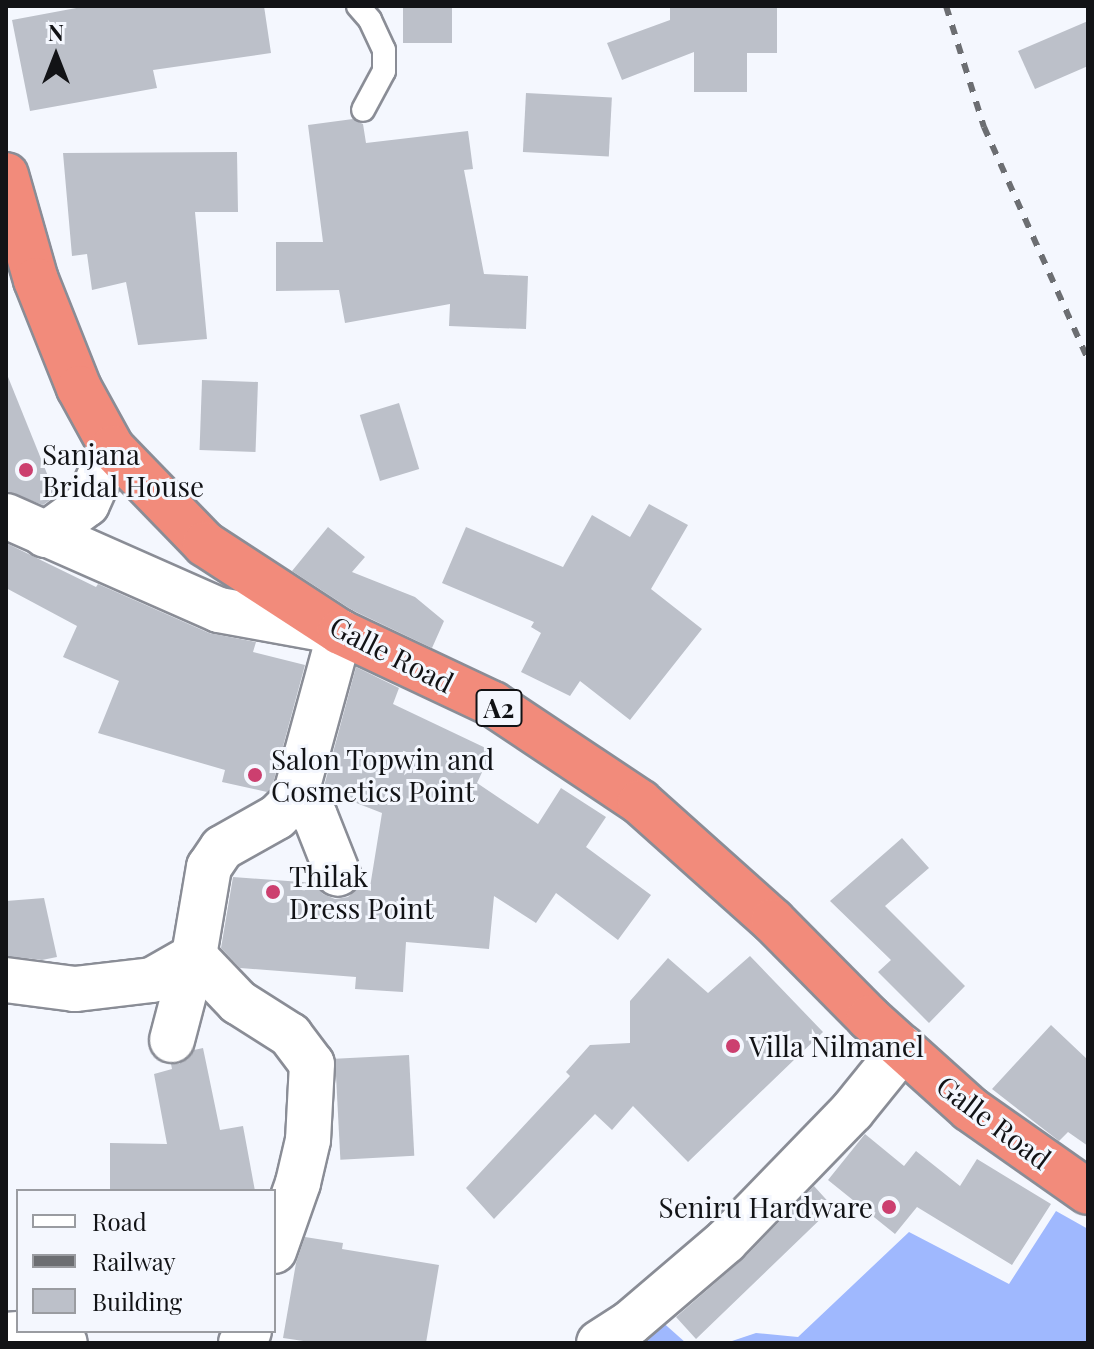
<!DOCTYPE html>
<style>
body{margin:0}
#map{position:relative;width:1094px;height:1349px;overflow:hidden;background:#f4f7fe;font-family:"Playfair Display",serif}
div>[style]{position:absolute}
.forest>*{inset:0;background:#9fb8fe}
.building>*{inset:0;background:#bcc0c9;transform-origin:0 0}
.roads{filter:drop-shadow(2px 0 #8a8d96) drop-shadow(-2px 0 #8a8d96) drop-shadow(0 2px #8a8d96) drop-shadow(0 -2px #8a8d96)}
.service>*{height:22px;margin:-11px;padding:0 11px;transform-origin:11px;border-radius:11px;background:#fff}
.minor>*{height:44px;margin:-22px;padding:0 22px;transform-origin:22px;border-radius:22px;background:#fff}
.trunk>*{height:44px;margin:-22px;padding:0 22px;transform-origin:22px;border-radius:22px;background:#f28b7b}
.rail>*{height:6px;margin-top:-3px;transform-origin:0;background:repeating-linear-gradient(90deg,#6c6e72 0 10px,transparent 0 20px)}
.dots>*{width:22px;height:22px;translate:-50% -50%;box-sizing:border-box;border:4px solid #f4f7fe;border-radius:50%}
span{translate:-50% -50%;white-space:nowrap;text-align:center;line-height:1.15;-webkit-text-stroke:6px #f4f7fe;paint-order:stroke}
.shield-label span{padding:2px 6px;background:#f4f7fe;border:2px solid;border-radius:6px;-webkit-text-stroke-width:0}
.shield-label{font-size:26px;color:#121316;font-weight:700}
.poi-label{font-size:28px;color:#121316}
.left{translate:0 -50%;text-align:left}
.right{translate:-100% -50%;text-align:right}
.street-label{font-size:28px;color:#121316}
.frame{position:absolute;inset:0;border:8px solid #121316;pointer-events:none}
.legend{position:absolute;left:16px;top:1189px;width:260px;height:144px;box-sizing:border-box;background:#f4f7fe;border:2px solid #9a9ca1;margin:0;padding:10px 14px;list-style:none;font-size:24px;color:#121316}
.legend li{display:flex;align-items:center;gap:16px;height:40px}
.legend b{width:40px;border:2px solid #9a9ca1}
.north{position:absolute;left:16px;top:16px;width:80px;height:80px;-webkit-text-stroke:6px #f4f7fe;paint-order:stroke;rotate:0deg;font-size:22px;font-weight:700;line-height:32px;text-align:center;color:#121316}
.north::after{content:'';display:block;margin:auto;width:28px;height:36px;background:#121316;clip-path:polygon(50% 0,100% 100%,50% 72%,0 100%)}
</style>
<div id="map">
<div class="forest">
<i style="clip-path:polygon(1056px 1211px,1088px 1229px,1088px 1343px,726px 1343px,756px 1333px,798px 1337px,909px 1232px,1009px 1284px)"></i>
<i style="clip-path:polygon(659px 1319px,686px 1343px,632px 1343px)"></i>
</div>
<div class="building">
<i style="clip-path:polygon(87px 6px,264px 6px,271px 53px,153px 70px,157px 88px,30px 111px,12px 20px)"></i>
<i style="left:403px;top:6px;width:49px;height:37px"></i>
<i style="clip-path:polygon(670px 6px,777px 6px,777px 53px,747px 53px,747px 92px,694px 92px,694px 52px,622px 80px,607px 43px,670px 20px)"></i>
<i style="clip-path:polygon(1088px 21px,1088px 66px,1035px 89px,1018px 51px)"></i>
<i style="left:526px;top:93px;width:86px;height:59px;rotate:3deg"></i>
<i style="clip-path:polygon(353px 119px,363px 124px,366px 143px,468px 131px,473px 169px,464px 170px,484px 274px,528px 276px,526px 329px,449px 326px,450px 304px,345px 323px,339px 290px,276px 291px,276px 242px,323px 242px,308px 125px)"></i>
<i style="clip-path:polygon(237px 152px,238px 212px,195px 212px,207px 339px,138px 345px,126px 282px,92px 290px,87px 254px,72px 256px,63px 153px)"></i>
<i style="clip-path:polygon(6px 372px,56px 496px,43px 505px,6px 491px)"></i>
<i style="left:202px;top:380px;width:56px;height:70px;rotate:2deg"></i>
<i style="left:399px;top:403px;width:69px;height:41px;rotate:73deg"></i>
<i style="clip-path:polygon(649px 504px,688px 525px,651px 589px,702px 629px,630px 720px,580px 681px,570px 696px,521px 672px,541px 633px,531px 627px,534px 622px,442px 583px,466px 527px,563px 567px,592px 515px,630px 537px)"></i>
<i style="clip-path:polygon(328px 527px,365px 557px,352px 572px,415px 597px,444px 621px,432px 648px,352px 610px,292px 571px)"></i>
<i style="clip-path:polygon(6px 543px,96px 587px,98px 584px,209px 633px,256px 642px,253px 652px,305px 665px,272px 787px,267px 792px,222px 782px,225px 770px,98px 733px,119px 681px,63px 657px,77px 626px,6px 588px)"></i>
<i style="clip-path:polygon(356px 667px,399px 688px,393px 704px,492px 751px,477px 783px,538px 824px,561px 788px,606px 817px,586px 847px,651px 895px,618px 940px,556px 893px,536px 923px,494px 896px,489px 949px,406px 942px,403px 992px,355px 989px,356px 977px,240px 968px,221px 948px,233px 877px,315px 883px,323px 894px,335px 899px,348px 897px,359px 887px,370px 887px,382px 813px,323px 790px)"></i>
<i style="clip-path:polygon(902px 838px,929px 868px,885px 906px,965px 986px,929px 1023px,878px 972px,891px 960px,830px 901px)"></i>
<i style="clip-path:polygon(44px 898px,57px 957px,42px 960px,6px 956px,6px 901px)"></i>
<i style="clip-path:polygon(750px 956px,823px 1032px,688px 1162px,633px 1106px,612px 1130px,595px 1114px,494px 1219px,466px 1188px,570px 1076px,566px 1072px,590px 1045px,630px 1043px,630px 1001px,668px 958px,708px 993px)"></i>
<i style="clip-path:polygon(1051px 1025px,1088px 1060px,1088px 1146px,1068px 1132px,1059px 1141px,992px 1089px)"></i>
<i style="clip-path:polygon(203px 1048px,220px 1130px,243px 1126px,255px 1191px,110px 1191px,110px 1143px,167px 1144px,154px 1074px,172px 1069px,171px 1064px,179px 1064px,194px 1050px)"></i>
<i style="left:409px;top:1055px;width:101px;height:74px;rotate:87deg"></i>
<i style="clip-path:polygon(865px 1134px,904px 1166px,916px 1151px,960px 1186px,977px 1159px,1051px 1204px,1012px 1265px,917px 1207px,895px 1234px,828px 1180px)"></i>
<i style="clip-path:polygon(814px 1186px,833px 1207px,696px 1339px,676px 1317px,744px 1258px)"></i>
<i style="clip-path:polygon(305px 1237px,343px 1243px,342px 1249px,439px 1265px,426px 1343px,317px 1343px,283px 1338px,296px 1263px)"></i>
</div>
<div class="roads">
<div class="service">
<i style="left:358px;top:6px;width:18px;rotate:49deg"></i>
<i style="left:370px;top:20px;width:33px;rotate:65deg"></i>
<i style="left:384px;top:50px;width:21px;rotate:90deg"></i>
<i style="left:384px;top:71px;width:44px;rotate:118.3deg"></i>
</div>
<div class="minor">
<i style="left:6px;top:516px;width:233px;rotate:23.8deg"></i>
<i style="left:219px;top:610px;width:123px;rotate:10.3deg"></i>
<i style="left:340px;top:632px;width:174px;rotate:105.3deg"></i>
<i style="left:294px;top:800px;width:24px;rotate:135deg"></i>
<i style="left:277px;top:817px;width:63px;rotate:150.6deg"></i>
<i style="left:222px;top:848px;width:23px;rotate:124deg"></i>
<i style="left:209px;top:867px;width:90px;rotate:99.6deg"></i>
<i style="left:194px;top:956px;width:48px;rotate:150.3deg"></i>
<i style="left:152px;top:980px;width:78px;rotate:173.3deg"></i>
<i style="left:75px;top:989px;width:70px;rotate:-172.6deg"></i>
<i style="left:45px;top:535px;width:52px;rotate:-36.4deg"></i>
<i style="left:87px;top:504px;width:61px;rotate:-65.9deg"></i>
<i style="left:294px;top:800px;width:26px;rotate:37deg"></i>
<i style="left:315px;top:816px;width:62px;rotate:68.4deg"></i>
<i style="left:194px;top:956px;width:64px;rotate:46.3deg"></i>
<i style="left:238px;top:1002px;width:62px;rotate:32.4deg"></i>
<i style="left:290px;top:1035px;width:36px;rotate:53deg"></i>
<i style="left:312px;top:1064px;width:76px;rotate:93deg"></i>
<i style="left:308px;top:1140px;width:44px;rotate:103.1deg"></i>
<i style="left:298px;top:1183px;width:72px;rotate:109.4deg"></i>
<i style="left:172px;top:1040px;width:87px;rotate:-75.3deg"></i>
<i style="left:6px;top:1335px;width:25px;rotate:-5deg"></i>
<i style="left:31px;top:1333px;width:35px;rotate:16deg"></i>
<i style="left:241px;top:1343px;width:14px;rotate:-56deg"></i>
<i style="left:599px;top:1343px;width:37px;rotate:-33deg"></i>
<i style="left:630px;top:1323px;width:126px;rotate:-40.5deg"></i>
<i style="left:726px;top:1241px;width:181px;rotate:-45.9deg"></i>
<i style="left:852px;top:1111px;width:81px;rotate:-51deg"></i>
</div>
<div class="trunk">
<i style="left:6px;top:175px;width:109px;rotate:74.1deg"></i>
<i style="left:36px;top:280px;width:116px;rotate:68.3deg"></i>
<i style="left:79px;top:388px;width:68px;rotate:61.2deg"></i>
<i style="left:112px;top:448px;width:134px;rotate:45.9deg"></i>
<i style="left:205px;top:544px;width:161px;rotate:33.1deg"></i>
<i style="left:340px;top:632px;width:169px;rotate:25.2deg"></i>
<i style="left:493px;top:704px;width:177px;rotate:33.7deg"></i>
<i style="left:640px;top:802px;width:178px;rotate:41.8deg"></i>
<i style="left:773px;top:921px;width:136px;rotate:45.3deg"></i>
<i style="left:869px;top:1018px;width:136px;rotate:42deg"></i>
<i style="left:970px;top:1109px;width:144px;rotate:35.1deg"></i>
</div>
</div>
<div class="rail">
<i style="left:946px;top:6px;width:127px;rotate:72.6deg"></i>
<i style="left:984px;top:127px;width:254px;rotate:65.9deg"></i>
</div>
<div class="dots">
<i style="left:26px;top:470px;background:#cc3f6f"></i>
<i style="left:255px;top:775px;background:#cc3f6f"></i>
<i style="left:273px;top:892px;background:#cc3f6f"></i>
<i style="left:733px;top:1046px;background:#cc3f6f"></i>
<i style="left:889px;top:1207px;background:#cc3f6f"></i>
</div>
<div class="shield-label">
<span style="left:499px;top:708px">A2</span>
</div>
<div class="poi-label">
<span class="left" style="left:42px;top:470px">Sanjana<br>Bridal House</span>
<span class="left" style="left:271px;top:775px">Salon Topwin and<br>Cosmetics Point</span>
<span class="left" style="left:289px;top:892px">Thilak<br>Dress Point</span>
<span class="left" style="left:749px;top:1046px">Villa Nilmanel</span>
<span class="right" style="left:873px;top:1207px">Seniru Hardware</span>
</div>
<div class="street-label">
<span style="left:392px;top:654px;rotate:27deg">Galle Road</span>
<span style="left:994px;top:1122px;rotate:37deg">Galle Road</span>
</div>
<div class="frame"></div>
<ul class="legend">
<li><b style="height:10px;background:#fff"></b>Road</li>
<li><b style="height:10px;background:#6c6e72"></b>Railway</li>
<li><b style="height:22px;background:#bcc0c9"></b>Building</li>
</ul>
<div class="north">N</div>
</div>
